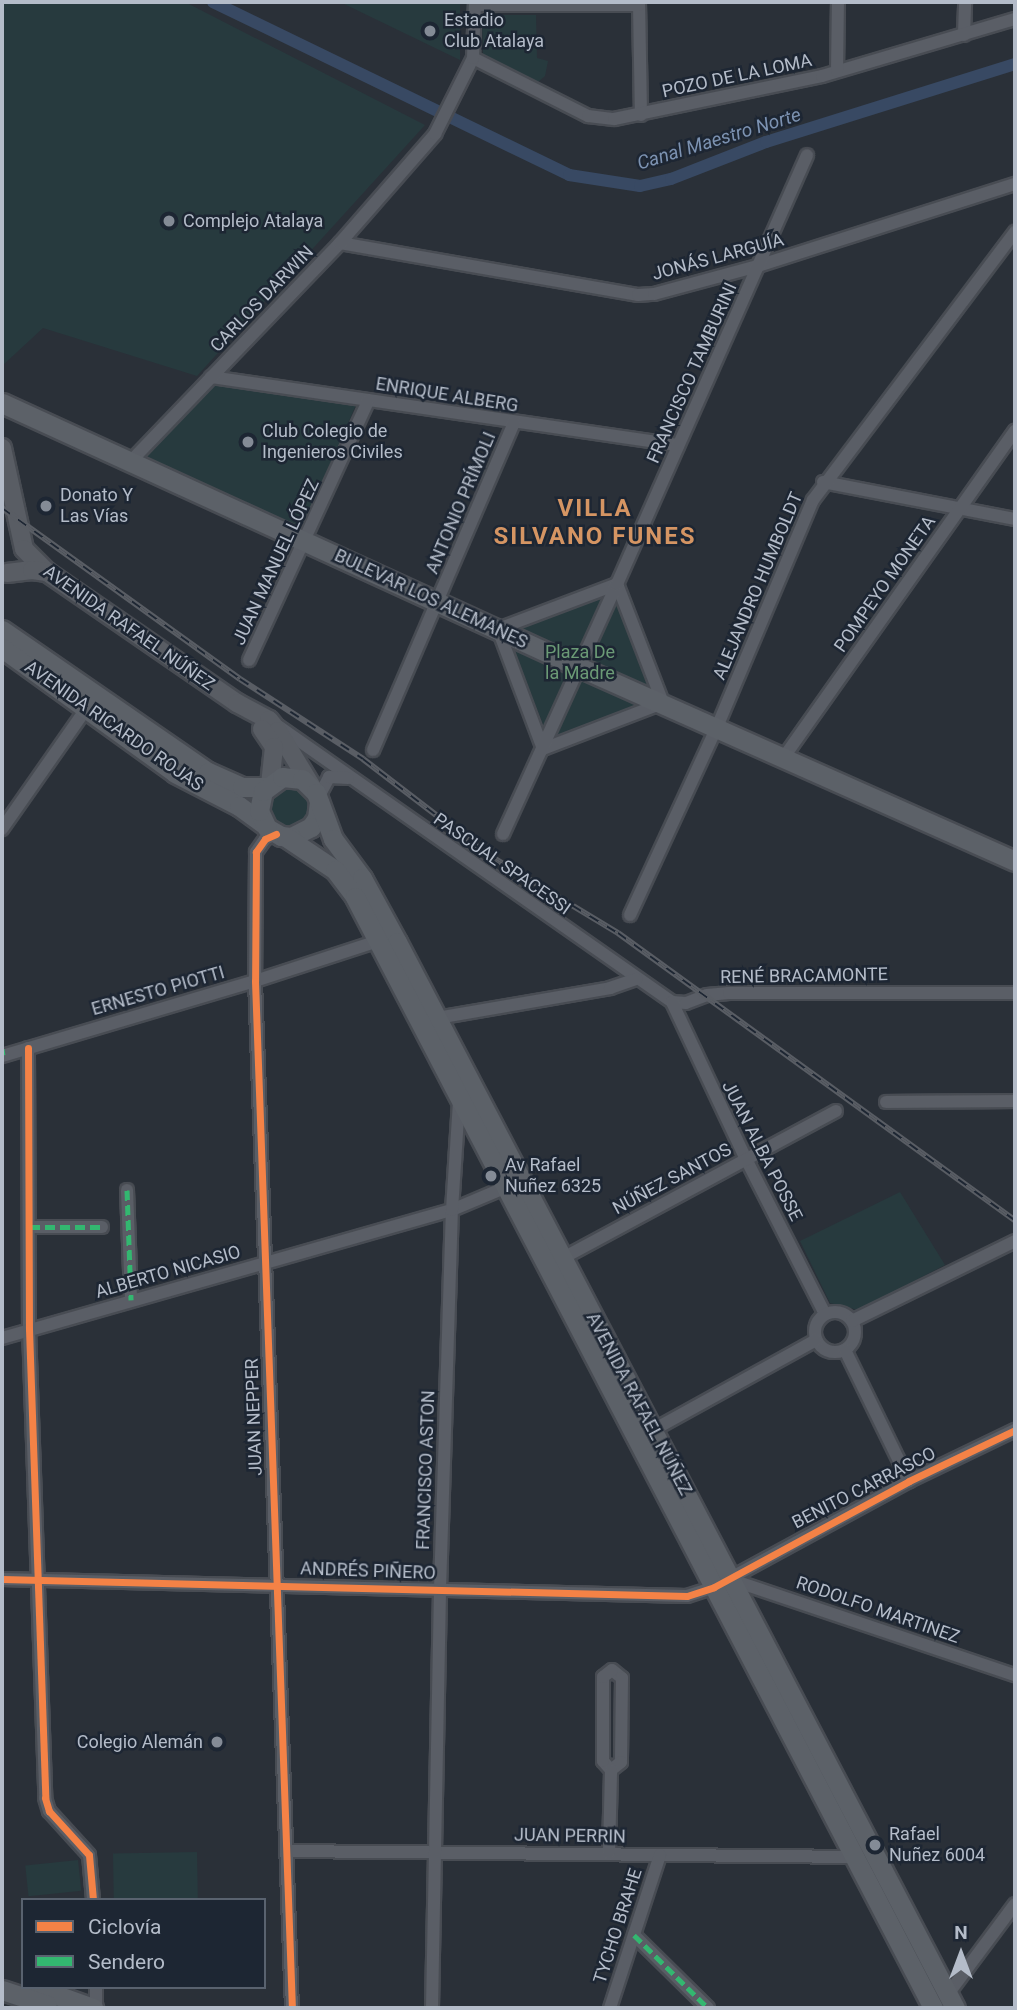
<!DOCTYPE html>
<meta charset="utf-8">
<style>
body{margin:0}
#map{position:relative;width:1017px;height:2010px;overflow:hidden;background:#2a3038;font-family:Roboto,sans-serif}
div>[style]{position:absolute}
.green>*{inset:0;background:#273a3e;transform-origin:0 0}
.round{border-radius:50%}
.canal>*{height:12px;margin:-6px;padding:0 6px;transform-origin:6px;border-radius:6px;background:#384963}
.roads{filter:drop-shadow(2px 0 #484c53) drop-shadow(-2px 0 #484c53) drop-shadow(0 2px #484c53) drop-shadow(0 -2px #484c53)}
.street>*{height:12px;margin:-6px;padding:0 6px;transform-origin:6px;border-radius:6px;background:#5a5e66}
.street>.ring{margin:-6px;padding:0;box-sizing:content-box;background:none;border:12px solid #5a5e66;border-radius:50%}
.secondary>*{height:18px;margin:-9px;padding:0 9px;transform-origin:9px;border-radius:9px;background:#595d64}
.primary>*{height:19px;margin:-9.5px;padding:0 9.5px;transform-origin:9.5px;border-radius:9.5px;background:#5c6168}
.rail>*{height:6px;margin-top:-3px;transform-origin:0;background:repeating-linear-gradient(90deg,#1d2633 0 10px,#595d64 0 20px);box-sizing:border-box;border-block:2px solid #595d64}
.quiet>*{height:5px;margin-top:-2.5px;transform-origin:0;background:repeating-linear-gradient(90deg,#33b770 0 10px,transparent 0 15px)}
.cycleway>*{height:7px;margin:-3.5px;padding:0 3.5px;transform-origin:3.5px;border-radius:3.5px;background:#f48246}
.dots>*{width:19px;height:19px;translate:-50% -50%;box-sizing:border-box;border:4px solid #1d2633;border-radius:50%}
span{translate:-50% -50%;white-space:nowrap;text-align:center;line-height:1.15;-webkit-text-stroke:5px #1d2633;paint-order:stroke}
.poi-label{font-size:18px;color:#b4bcc9}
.left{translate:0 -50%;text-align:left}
.right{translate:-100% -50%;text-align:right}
.street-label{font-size:18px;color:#b4bcc9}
.park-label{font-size:18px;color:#6b9a76}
.water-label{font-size:19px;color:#7c92b1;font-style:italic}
.district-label{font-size:24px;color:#d59563;font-weight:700;letter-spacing:2px}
.frame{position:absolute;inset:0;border:4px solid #b4bcc9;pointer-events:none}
.legend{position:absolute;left:21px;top:1898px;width:245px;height:91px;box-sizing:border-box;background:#1d2633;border:2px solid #59626f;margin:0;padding:9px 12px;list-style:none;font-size:21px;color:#b4bcc9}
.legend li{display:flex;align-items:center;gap:14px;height:35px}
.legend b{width:35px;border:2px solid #59626f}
.north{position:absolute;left:926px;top:1919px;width:70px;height:70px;-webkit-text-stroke:5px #1d2633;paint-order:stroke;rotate:0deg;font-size:19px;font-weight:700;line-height:28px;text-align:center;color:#b4bcc9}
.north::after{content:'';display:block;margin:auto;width:24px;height:32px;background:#b4bcc9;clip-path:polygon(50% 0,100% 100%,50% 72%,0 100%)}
</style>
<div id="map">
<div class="green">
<i style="clip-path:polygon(2px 2px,185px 2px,425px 125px,197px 376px,43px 328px,2px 366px)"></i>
<i style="clip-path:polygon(340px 2px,460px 2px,460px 60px,433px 47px)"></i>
<i style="clip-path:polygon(482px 15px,536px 15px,537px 58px,548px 61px,545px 76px,537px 83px,483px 57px)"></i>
<i style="clip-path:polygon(213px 383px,356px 405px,302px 528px,145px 456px)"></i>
<i style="clip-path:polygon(613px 591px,654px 695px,649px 702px,550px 742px,507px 633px)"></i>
<i class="round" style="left:268px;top:786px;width:42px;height:42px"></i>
<i style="clip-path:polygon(900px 1192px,945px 1265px,858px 1310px,830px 1303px,800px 1241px)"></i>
<i style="left:197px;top:1852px;width:48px;height:84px;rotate:89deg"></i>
<i style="left:78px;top:1860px;width:31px;height:53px;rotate:84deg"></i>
</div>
<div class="canal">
<i style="left:213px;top:2px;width:396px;rotate:25.9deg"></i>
<i style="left:569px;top:175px;width:72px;rotate:8.8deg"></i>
<i style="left:640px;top:186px;width:32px;rotate:-13deg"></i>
<i style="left:671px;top:179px;width:102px;rotate:-21.3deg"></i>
<i style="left:766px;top:142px;width:261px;rotate:-17.4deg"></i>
</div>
<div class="roads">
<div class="street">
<i style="left:639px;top:2px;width:113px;rotate:89deg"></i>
<i style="left:475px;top:5px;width:164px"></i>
<i style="left:964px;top:35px;width:33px;rotate:-88deg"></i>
<i style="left:473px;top:58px;width:129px;rotate:26.8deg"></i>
<i style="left:588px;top:116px;width:26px;rotate:7deg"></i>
<i style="left:614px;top:119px;width:212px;rotate:-11.7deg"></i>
<i style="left:822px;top:76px;width:201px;rotate:-16.5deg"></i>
<i style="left:837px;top:71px;width:69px;rotate:-89.2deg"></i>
<i style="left:340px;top:243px;width:303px;rotate:9.9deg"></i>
<i style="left:638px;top:295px;width:16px;rotate:-4deg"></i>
<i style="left:654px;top:294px;width:108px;rotate:-15.1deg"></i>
<i style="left:758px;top:266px;width:270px;rotate:-17.7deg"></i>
<i style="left:211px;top:377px;width:472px;rotate:8.3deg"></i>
<i style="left:130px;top:462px;width:303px;rotate:-46.2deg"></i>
<i style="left:340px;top:243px;width:145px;rotate:-48.9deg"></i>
<i style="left:435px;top:134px;width:85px;rotate:-63.4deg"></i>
<i style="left:473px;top:58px;width:56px;rotate:-88deg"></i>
<i style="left:823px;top:482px;width:196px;rotate:10.9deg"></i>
<i style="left:249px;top:660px;width:285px;rotate:-65.3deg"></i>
<i style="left:278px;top:726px;width:481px;rotate:35deg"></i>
<i style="left:672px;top:1002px;width:14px;rotate:4deg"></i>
<i style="left:686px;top:1003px;width:22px;rotate:-21deg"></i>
<i style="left:707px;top:995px;width:22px;rotate:-5deg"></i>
<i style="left:729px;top:993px;width:286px"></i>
<i style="left:543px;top:749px;width:128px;rotate:-110.6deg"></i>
<i style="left:498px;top:629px;width:127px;rotate:-20.7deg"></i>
<i style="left:543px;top:749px;width:129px;rotate:-21deg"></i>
<i style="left:663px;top:703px;width:128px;rotate:-111.1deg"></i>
<i style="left:373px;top:750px;width:356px;rotate:-66.7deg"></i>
<i style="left:784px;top:757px;width:400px;rotate:-54.7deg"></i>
<i style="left:318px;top:798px;width:24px;rotate:-62deg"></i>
<i style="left:329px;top:777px;width:19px;rotate:3deg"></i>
<i style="left:2px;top:829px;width:146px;rotate:-55deg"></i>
<i style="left:276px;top:834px;width:12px;rotate:156deg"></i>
<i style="left:265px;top:839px;width:16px;rotate:125deg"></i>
<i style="left:256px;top:852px;width:129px;rotate:90.4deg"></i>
<i style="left:255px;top:981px;width:1028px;rotate:87.94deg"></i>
<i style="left:503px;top:834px;width:275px;rotate:-65.5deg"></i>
<i style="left:617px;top:584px;width:469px;rotate:-66.1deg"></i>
<i style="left:630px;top:915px;width:207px;rotate:-65.2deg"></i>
<i style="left:717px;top:727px;width:246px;rotate:-67.1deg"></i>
<i style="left:813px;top:500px;width:336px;rotate:-53deg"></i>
<i style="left:672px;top:1002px;width:174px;rotate:64.8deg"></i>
<i style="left:746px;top:1159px;width:174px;rotate:63deg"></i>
<i style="left:437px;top:1018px;width:176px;rotate:-9.8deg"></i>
<i style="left:610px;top:988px;width:28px;rotate:-19deg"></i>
<i style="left:28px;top:1048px;width:281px;rotate:89.8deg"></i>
<i style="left:29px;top:1329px;width:469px;rotate:88deg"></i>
<i style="left:45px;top:1798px;width:14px;rotate:73deg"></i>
<i style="left:49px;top:1811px;width:59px;rotate:47.7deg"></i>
<i style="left:89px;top:1855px;width:45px;rotate:84.9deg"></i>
<i style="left:2px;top:1056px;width:264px;rotate:-16.5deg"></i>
<i style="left:255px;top:981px;width:129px;rotate:-18deg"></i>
<i style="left:886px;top:1102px;width:129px;rotate:-0.4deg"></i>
<i style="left:127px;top:1190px;width:110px;rotate:87.9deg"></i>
<i style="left:30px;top:1227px;width:72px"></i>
<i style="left:563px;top:1258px;width:310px;rotate:-28.3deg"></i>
<i class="ring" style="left:815px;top:1312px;width:28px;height:28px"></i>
<i style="left:852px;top:1321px;width:182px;rotate:-26.1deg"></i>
<i style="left:2px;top:1338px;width:468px;rotate:-15.9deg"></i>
<i style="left:452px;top:1210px;width:56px;rotate:-22.9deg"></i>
<i style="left:845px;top:1350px;width:146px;rotate:64deg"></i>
<i style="left:653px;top:1430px;width:186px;rotate:-28.9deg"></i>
<i style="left:2px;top:1579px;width:685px;rotate:1.42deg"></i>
<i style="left:687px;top:1596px;width:28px;rotate:-18deg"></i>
<i style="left:714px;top:1587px;width:222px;rotate:-28.5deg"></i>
<i style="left:909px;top:1481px;width:118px;rotate:-25.7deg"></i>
<i style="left:729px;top:1579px;width:302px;rotate:18.6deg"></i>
<i style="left:612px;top:1670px;width:13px;rotate:39deg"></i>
<i style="left:622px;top:1678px;width:84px;rotate:90.7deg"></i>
<i style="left:621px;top:1762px;width:13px;rotate:141deg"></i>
<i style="left:611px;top:1770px;width:12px;rotate:-132deg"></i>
<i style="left:603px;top:1761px;width:84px;rotate:-90deg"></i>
<i style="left:603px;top:1677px;width:11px;rotate:-38deg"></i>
<i style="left:286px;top:1851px;width:569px;rotate:0.6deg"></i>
<i style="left:609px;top:1853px;width:83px;rotate:-88.6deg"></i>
<i style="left:634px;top:1935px;width:104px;rotate:44.6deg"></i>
<i style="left:96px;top:1987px;width:21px;rotate:90deg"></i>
<i style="left:948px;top:1994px;width:112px;rotate:-53.3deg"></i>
<i style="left:432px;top:2008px;width:419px;rotate:-88.9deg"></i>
<i style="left:440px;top:1589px;width:379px;rotate:-88.2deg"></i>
<i style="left:452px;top:1210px;width:108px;rotate:-86.3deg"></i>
<i style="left:610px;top:2008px;width:161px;rotate:-71.9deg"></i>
</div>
<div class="secondary">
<i style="left:2px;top:448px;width:103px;rotate:77.7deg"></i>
<i style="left:24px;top:549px;width:33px;rotate:45deg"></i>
<i style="left:47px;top:572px;width:231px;rotate:34.6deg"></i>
<i style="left:237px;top:703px;width:36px;rotate:28deg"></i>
<i style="left:269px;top:720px;width:14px;rotate:51deg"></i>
<i style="left:278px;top:731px;width:66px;rotate:58.7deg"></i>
<i style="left:7px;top:573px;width:25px;rotate:-7deg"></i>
<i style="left:32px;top:570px;width:15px;rotate:8deg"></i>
<i style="left:262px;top:729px;width:22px;rotate:56deg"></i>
<i style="left:274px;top:747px;width:36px;rotate:96deg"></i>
</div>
<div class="primary">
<i style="left:2px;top:403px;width:635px;rotate:24.59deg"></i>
<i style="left:579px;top:667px;width:477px;rotate:24deg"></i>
<i style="left:2px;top:630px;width:250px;rotate:34.6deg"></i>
<i style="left:208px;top:772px;width:37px;rotate:24deg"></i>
<i style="left:242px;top:787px;width:24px"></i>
<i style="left:2px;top:648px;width:213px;rotate:35.8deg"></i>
<i style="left:175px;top:773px;width:72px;rotate:27.3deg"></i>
<i style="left:239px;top:806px;width:31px;rotate:36deg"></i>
<i style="left:319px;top:802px;width:16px;rotate:97deg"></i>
<i style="left:317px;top:818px;width:11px;rotate:124deg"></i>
<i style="left:311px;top:827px;width:22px;rotate:153deg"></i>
<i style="left:291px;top:837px;width:10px;rotate:-174deg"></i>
<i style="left:281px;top:836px;width:16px;rotate:-150deg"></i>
<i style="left:267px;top:828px;width:19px;rotate:-115deg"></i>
<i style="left:259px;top:811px;width:20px;rotate:-79deg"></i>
<i style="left:263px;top:791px;width:24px;rotate:-36deg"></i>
<i style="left:282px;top:777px;width:20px;rotate:6deg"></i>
<i style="left:302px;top:779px;width:20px;rotate:45deg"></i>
<i style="left:316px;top:793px;width:49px;rotate:69.7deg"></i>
<i style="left:333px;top:839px;width:49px;rotate:53.4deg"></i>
<i style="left:362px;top:878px;width:73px;rotate:61.3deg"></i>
<i style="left:397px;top:942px;width:1203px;rotate:62.37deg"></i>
<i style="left:286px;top:837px;width:59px;rotate:34deg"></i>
<i style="left:335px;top:870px;width:34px;rotate:53deg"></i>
<i style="left:355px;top:897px;width:1252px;rotate:62.51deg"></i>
<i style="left:34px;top:1987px;width:63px;rotate:19.6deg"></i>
<i style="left:2px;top:1990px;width:47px;rotate:18.4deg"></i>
</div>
</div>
<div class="rail">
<i style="left:2px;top:508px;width:293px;rotate:35.7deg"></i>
<i style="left:240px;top:679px;width:147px;rotate:33deg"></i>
<i style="left:363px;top:759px;width:156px;rotate:37.5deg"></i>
<i style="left:487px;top:854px;width:153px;rotate:31.1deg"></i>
<i style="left:618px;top:933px;width:490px;rotate:35.9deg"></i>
</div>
<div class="quiet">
<i style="left:2px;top:1049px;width:6px;rotate:81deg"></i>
<i style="left:127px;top:1190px;width:110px;rotate:87.9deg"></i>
<i style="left:30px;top:1227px;width:72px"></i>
<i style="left:634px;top:1935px;width:104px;rotate:44.6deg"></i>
</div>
<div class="cycleway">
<i style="left:276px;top:834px;width:12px;rotate:156deg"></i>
<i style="left:265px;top:839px;width:16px;rotate:125deg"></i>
<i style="left:256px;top:852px;width:129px;rotate:90.4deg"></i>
<i style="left:255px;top:981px;width:1028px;rotate:87.94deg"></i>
<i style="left:28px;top:1048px;width:281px;rotate:89.8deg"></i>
<i style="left:29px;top:1329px;width:469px;rotate:88deg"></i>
<i style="left:45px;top:1798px;width:14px;rotate:73deg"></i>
<i style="left:49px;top:1811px;width:59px;rotate:47.7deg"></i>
<i style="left:89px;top:1855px;width:45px;rotate:84.9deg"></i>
<i style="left:2px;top:1579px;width:685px;rotate:1.42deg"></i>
<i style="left:687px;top:1596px;width:28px;rotate:-18deg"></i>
<i style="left:714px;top:1587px;width:222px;rotate:-28.5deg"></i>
<i style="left:909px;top:1481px;width:118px;rotate:-25.7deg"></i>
</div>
<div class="dots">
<i style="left:430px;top:31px;background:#848b96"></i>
<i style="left:169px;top:221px;background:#848b96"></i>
<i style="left:248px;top:442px;background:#848b96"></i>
<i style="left:46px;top:506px;background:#848b96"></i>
<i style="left:491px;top:1176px;background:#848b96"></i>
<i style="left:217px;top:1742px;background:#848b96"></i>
<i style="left:875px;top:1845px;background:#848b96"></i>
</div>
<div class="poi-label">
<span class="left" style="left:444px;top:31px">Estadio<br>Club Atalaya</span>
<span class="left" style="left:183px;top:221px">Complejo Atalaya</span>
<span class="left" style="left:262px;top:442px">Club Colegio de<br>Ingenieros Civiles</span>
<span class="left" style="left:60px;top:506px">Donato Y<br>Las Vías</span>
<span class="left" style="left:505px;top:1176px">Av Rafael<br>Nuñez 6325</span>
<span class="right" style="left:203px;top:1742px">Colegio Alemán</span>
<span class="left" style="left:889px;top:1845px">Rafael<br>Nuñez 6004</span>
</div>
<div class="street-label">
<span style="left:737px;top:76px;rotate:-12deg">POZO DE LA LOMA</span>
<span style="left:718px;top:257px;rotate:-15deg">JONÁS LARGUÍA</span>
<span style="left:262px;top:299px;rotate:-46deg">CARLOS DARWIN</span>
<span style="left:692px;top:373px;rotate:-66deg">FRANCISCO TAMBURINI</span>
<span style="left:447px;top:395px;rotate:9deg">ENRIQUE ALBERG</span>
<span style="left:461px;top:503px;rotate:-67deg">ANTONIO PRÍMOLI</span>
<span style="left:276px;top:562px;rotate:-65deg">JUAN MANUEL LÓPEZ</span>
<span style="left:885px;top:584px;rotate:-55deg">POMPEYO MONETA</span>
<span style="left:758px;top:586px;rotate:-67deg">ALEJANDRO HUMBOLDT</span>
<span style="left:431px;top:599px;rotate:25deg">BULEVAR LOS ALEMANES</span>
<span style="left:129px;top:628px;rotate:35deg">AVENIDA RAFAEL NÚÑEZ</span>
<span style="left:114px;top:726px;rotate:35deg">AVENIDA RICARDO ROJAS</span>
<span style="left:502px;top:864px;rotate:35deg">PASCUAL SPACESSI</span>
<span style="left:804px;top:976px;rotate:-1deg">RENÉ BRACAMONTE</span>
<span style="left:158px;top:991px;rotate:-16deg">ERNESTO PIOTTI</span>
<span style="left:762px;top:1151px;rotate:63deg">JUAN ALBA POSSE</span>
<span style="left:672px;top:1179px;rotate:-28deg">NÚÑEZ SANTOS</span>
<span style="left:168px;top:1272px;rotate:-16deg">ALBERTO NICASIO</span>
<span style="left:639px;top:1404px;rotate:62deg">AVENIDA RAFAEL NÚÑEZ</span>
<span style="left:254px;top:1417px;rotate:-92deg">JUAN NEPPER</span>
<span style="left:426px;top:1470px;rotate:-88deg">FRANCISCO ASTON</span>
<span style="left:864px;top:1488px;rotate:-27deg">BENITO CARRASCO</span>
<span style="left:368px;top:1571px;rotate:2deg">ANDRÉS PIÑERO</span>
<span style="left:878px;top:1610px;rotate:19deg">RODOLFO MARTINEZ</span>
<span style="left:570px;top:1836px;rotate:1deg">JUAN PERRIN</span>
<span style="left:618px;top:1926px;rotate:-72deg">TYCHO BRAHE</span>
</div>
<div class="park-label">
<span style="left:580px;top:663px">Plaza De<br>la Madre</span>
</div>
<div class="water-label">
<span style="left:719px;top:139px;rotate:-17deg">Canal Maestro Norte</span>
</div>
<div class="district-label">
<span style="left:595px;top:523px">VILLA<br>SILVANO FUNES</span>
</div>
<div class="frame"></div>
<ul class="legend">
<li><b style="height:9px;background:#f48246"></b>Ciclovía</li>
<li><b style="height:9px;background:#33b770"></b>Sendero</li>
</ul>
<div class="north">N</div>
</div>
